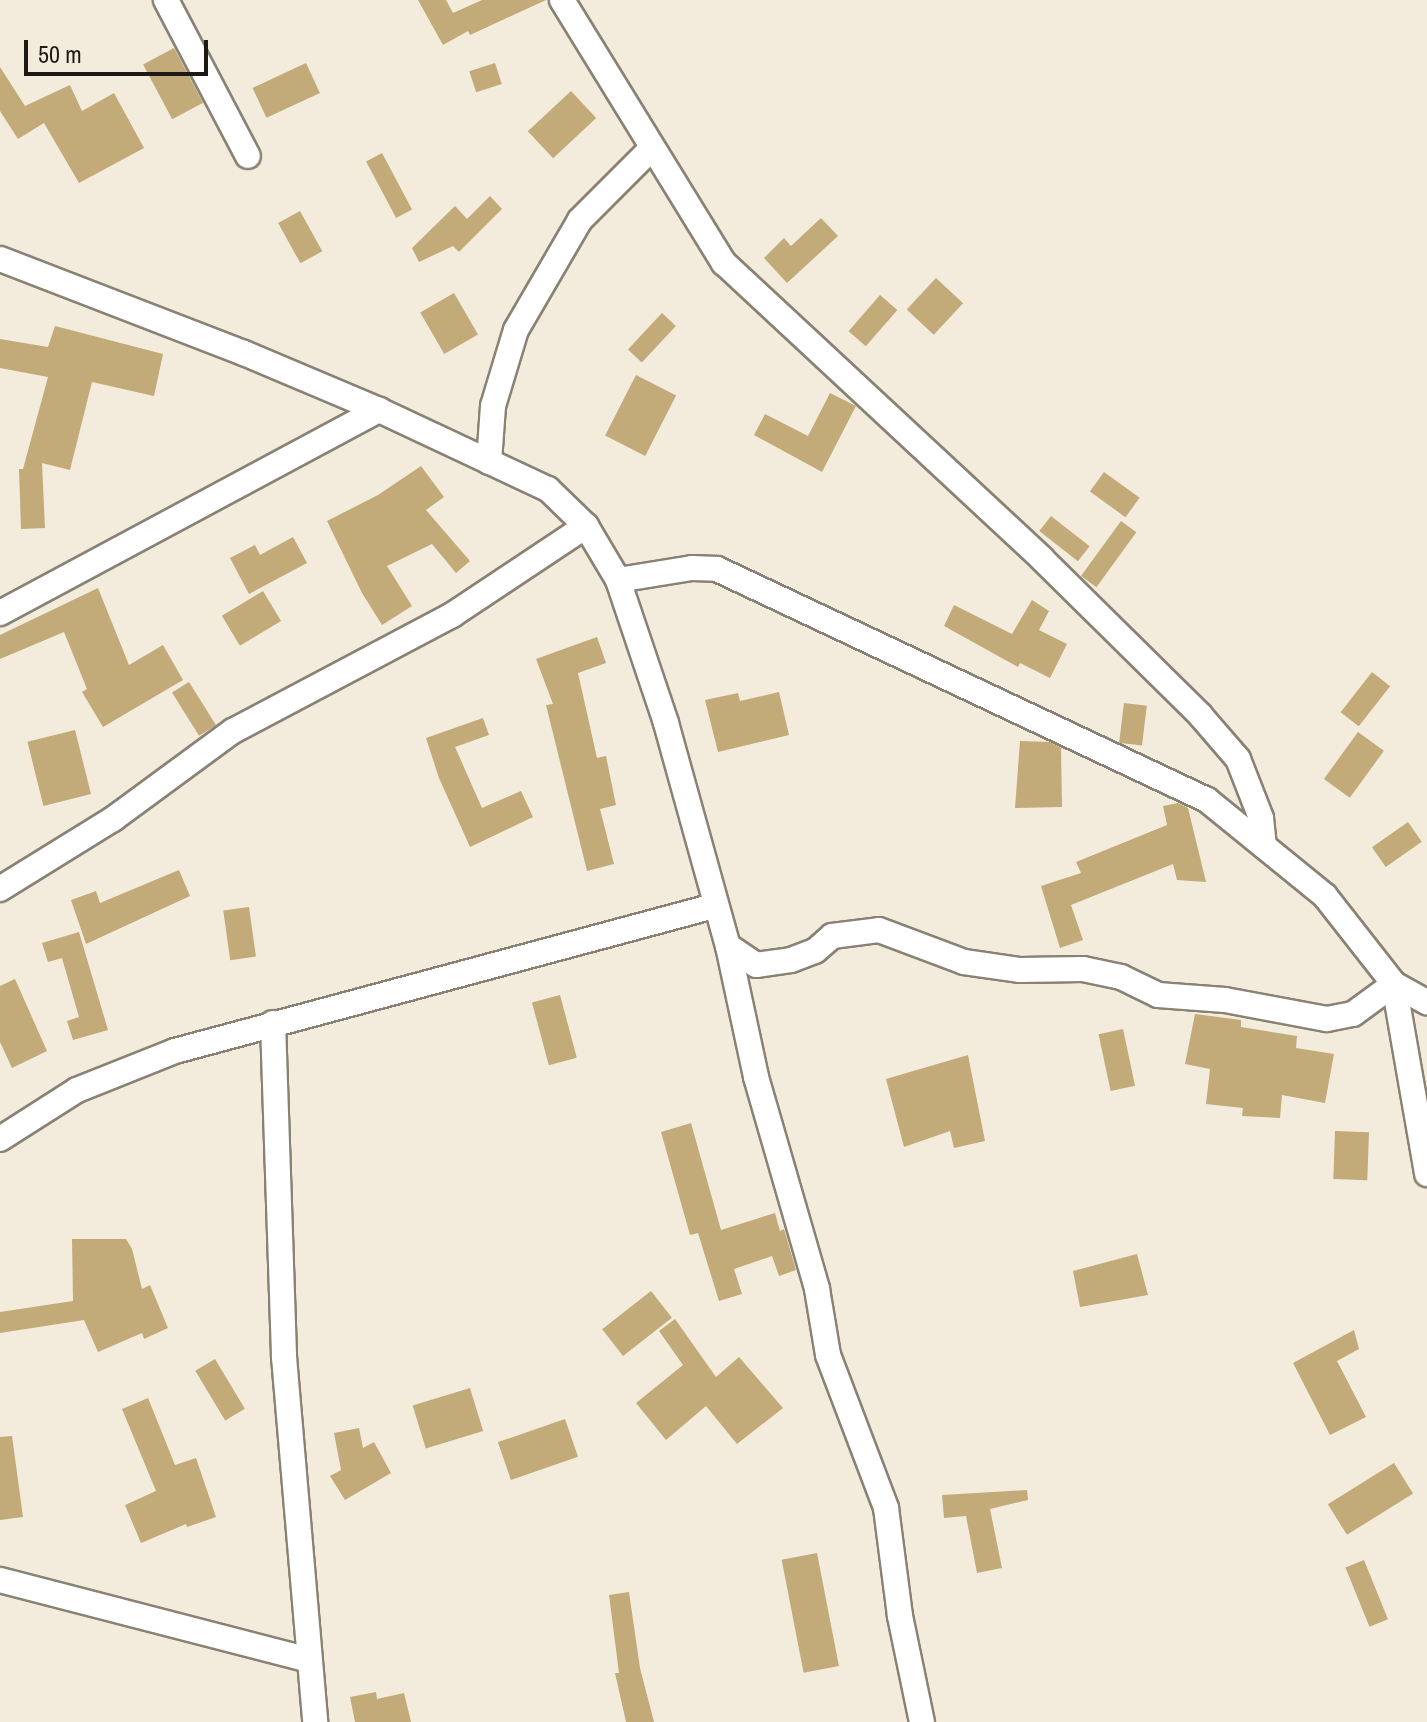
<!DOCTYPE html>
<style>
body{margin:0}
#map{position:relative;width:1427px;height:1722px;overflow:hidden;background:#f3ecdc;font-family:"Archivo Narrow",sans-serif}
div>[style]{position:absolute}
.building>*{inset:0;background:#c2aa79;transform-origin:0 0}
.roads{filter:drop-shadow(2px 0 #898274) drop-shadow(-2px 0 #898274) drop-shadow(0 2px #898274) drop-shadow(0 -2px #898274)}
.street>*{height:24px;margin:-12px;padding:0 12px;transform-origin:12px;border-radius:12px;background:#fff}
span{translate:-50% -50%;white-space:nowrap;text-align:center;line-height:1.15;-webkit-text-stroke:8px #f3ecdc;paint-order:stroke}
.scale{position:absolute;left:24px;top:40px;width:184px;height:36px;box-sizing:border-box;border:4px solid #1d1a15;border-top:0;padding-left:10px;font-size:24px;line-height:28px;white-space:nowrap;color:#1d1a15;-webkit-text-stroke:6px #f3ecdc;paint-order:stroke}
</style>
<div id="map">
<div class="building">
<i style="clip-path:polygon(418px 0,446px 0,453px 13px,482px 0,546px 0,470px 35px,468px 31px,443px 45px)"></i>
<i style="left:174px;top:48px;width:62px;height:35px;rotate:62deg"></i>
<i style="left:306px;top:63px;width:33px;height:59px;rotate:65deg"></i>
<i style="left:495px;top:63px;width:22px;height:27px;rotate:72deg"></i>
<i style="clip-path:polygon(0 67px,25px 106px,70px 85px,82px 111px,114px 93px,144px 148px,79px 183px,44px 123px,18px 139px,0 111px)"></i>
<i style="left:571px;top:91px;width:37px;height:59px;rotate:47deg"></i>
<i style="left:382px;top:153px;width:64px;height:18px;rotate:62deg"></i>
<i style="clip-path:polygon(490px 196px,502px 209px,459px 252px,453px 246px,419px 262px,412px 248px,455px 206px,467px 219px)"></i>
<i style="left:300px;top:211px;width:46px;height:25px;rotate:61deg"></i>
<i style="clip-path:polygon(821px 218px,838px 236px,787px 283px,764px 258px,784px 238px,791px 246px)"></i>
<i style="left:936px;top:278px;width:37px;height:43px;rotate:43deg"></i>
<i style="left:454px;top:293px;width:48px;height:39px;rotate:60deg"></i>
<i style="left:880px;top:295px;width:23px;height:48px;rotate:41deg"></i>
<i style="left:662px;top:313px;width:19px;height:50px;rotate:43deg"></i>
<i style="clip-path:polygon(55px 326px,163px 354px,154px 396px,92px 382px,70px 470px,42px 463px,45px 528px,21px 529px,19px 469px,23px 469px,48px 377px,0 368px,0 339px,48px 347px)"></i>
<i style="left:636px;top:375px;width:45px;height:68px;rotate:27deg"></i>
<i style="clip-path:polygon(830px 393px,856px 406px,822px 472px,754px 435px,765px 414px,808px 436px)"></i>
<i style="clip-path:polygon(421px 466px,444px 497px,426px 510px,470px 561px,456px 573px,432px 544px,387px 566px,412px 606px,382px 625px,362px 593px,327px 521px,378px 495px)"></i>
<i style="left:1104px;top:472px;width:44px;height:24px;rotate:36deg"></i>
<i style="left:1051px;top:516px;width:49px;height:19px;rotate:38deg"></i>
<i style="left:1121px;top:521px;width:19px;height:68px;rotate:36deg"></i>
<i style="clip-path:polygon(293px 537px,307px 563px,249px 594px,230px 558px,255px 545px,260px 555px)"></i>
<i style="clip-path:polygon(98px 588px,129px 665px,163px 645px,183px 680px,103px 727px,82px 692px,87px 689px,64px 632px,0 659px,0 635px)"></i>
<i style="left:263px;top:591px;width:35px;height:48px;rotate:59deg"></i>
<i style="clip-path:polygon(1032px 600px,1049px 611px,1039px 630px,1067px 644px,1050px 678px,1020px 663px,1018px 667px,944px 626px,954px 605px,1012px 634px)"></i>
<i style="clip-path:polygon(597px 637px,606px 663px,578px 673px,597px 758px,606px 756px,616px 805px,600px 809px,614px 864px,587px 871px,546px 705px,553px 704px,536px 659px)"></i>
<i style="left:1372px;top:672px;width:23px;height:51px;rotate:38deg"></i>
<i style="left:189px;top:682px;width:51px;height:20px;rotate:58deg"></i>
<i style="clip-path:polygon(779px 692px,789px 735px,718px 752px,705px 700px,738px 693px,740px 701px)"></i>
<i style="left:1124px;top:703px;width:23px;height:40px;rotate:7deg"></i>
<i style="clip-path:polygon(483px 718px,489px 735px,455px 747px,482px 808px,521px 791px,533px 817px,470px 847px,439px 778px,426px 738px)"></i>
<i style="left:75px;top:730px;width:66px;height:49px;rotate:76deg"></i>
<i style="left:1358px;top:732px;width:32px;height:58px;rotate:36deg"></i>
<i style="clip-path:polygon(1020px 741px,1050px 742px,1061px 748px,1062px 807px,1015px 808px)"></i>
<i style="clip-path:polygon(1178px 803px,1188px 808px,1206px 882px,1177px 880px,1173px 864px,1071px 905px,1083px 940px,1060px 948px,1041px 886px,1081px 873px,1076px 862px,1167px 825px,1163px 806px)"></i>
<i style="left:1408px;top:822px;width:24px;height:44px;rotate:55deg"></i>
<i style="clip-path:polygon(179px 870px,190px 896px,86px 944px,71px 900px,96px 891px,100px 903px)"></i>
<i style="left:249px;top:907px;width:50px;height:26px;rotate:82deg"></i>
<i style="clip-path:polygon(79px 932px,108px 1030px,73px 1040px,67px 1021px,79px 1017px,62px 958px,48px 962px,42px 943px)"></i>
<i style="clip-path:polygon(15px 979px,47px 1051px,12px 1068px,0 1042px,0 986px)"></i>
<i style="left:560px;top:995px;width:65px;height:29px;rotate:75deg"></i>
<i style="clip-path:polygon(1195px 1014px,1241px 1020px,1241px 1027px,1297px 1036px,1296px 1048px,1334px 1054px,1325px 1103px,1282px 1095px,1280px 1118px,1242px 1116px,1243px 1108px,1206px 1104px,1210px 1069px,1185px 1064px)"></i>
<i style="left:1123px;top:1029px;width:58px;height:25px;rotate:78deg"></i>
<i style="clip-path:polygon(968px 1055px,985px 1141px,954px 1148px,950px 1131px,904px 1147px,886px 1079px)"></i>
<i style="clip-path:polygon(691px 1123px,721px 1230px,775px 1213px,780px 1231px,784px 1229px,796px 1270px,779px 1276px,772px 1256px,734px 1269px,742px 1294px,719px 1301px,698px 1233px,690px 1235px,661px 1132px)"></i>
<i style="left:1335px;top:1131px;width:34px;height:48px;rotate:2deg"></i>
<i style="clip-path:polygon(72px 1239px,126px 1239px,132px 1249px,142px 1289px,150px 1285px,168px 1328px,144px 1339px,142px 1333px,98px 1352px,84px 1320px,0 1333px,0 1312px,73px 1301px)"></i>
<i style="clip-path:polygon(1137px 1254px,1148px 1295px,1080px 1307px,1073px 1271px)"></i>
<i style="left:651px;top:1291px;width:34px;height:62px;rotate:52deg"></i>
<i style="clip-path:polygon(675px 1319px,716px 1377px,739px 1357px,783px 1408px,737px 1444px,706px 1406px,666px 1440px,636px 1403px,683px 1365px,659px 1331px)"></i>
<i style="clip-path:polygon(1354px 1330px,1359px 1349px,1337px 1361px,1366px 1417px,1330px 1435px,1293px 1363px)"></i>
<i style="left:215px;top:1359px;width:58px;height:23px;rotate:59deg"></i>
<i style="left:470px;top:1388px;width:45px;height:60px;rotate:73deg"></i>
<i style="clip-path:polygon(148px 1398px,175px 1465px,196px 1458px,216px 1517px,187px 1527px,186px 1524px,141px 1543px,125px 1505px,156px 1491px,122px 1409px)"></i>
<i style="left:565px;top:1419px;width:40px;height:71px;rotate:71deg"></i>
<i style="clip-path:polygon(359px 1428px,363px 1448px,374px 1442px,391px 1473px,345px 1500px,330px 1476px,341px 1470px,334px 1433px)"></i>
<i style="clip-path:polygon(12px 1436px,23px 1517px,0 1520px,0 1437px)"></i>
<i style="left:1394px;top:1463px;width:36px;height:78px;rotate:58deg"></i>
<i style="clip-path:polygon(1027px 1490px,1028px 1500px,990px 1509px,1002px 1568px,977px 1573px,966px 1516px,944px 1518px,942px 1495px)"></i>
<i style="left:817px;top:1553px;width:115px;height:36px;rotate:79deg"></i>
<i style="left:1364px;top:1560px;width:64px;height:20px;rotate:68deg"></i>
<i style="clip-path:polygon(629px 1592px,640px 1668px,654px 1722px,626px 1722px,615px 1673px,619px 1673px,609px 1595px)"></i>
<i style="clip-path:polygon(376px 1692px,377px 1699px,404px 1693px,411px 1722px,355px 1722px,350px 1697px)"></i>
</div>
<div class="roads">
<div class="street">
<i style="left:166px;top:0;width:176px;rotate:62.3deg"></i>
<i style="left:562px;top:0;width:309px;rotate:58.4deg"></i>
<i style="left:724px;top:263px;width:434px;rotate:42.9deg"></i>
<i style="left:1042px;top:559px;width:222px;rotate:44.6deg"></i>
<i style="left:1200px;top:715px;width:58px;rotate:49.2deg"></i>
<i style="left:1238px;top:759px;width:63px;rotate:68.7deg"></i>
<i style="left:1261px;top:818px;width:28px;rotate:84deg"></i>
<i style="left:0;top:259px;width:261px;rotate:21.1deg"></i>
<i style="left:244px;top:353px;width:147px;rotate:22.9deg"></i>
<i style="left:379px;top:410px;width:187px;rotate:25.1deg"></i>
<i style="left:548px;top:489px;width:53px;rotate:44.2deg"></i>
<i style="left:586px;top:526px;width:63px;rotate:59.3deg"></i>
<i style="left:618px;top:580px;width:75px;rotate:-9.2deg"></i>
<i style="left:692px;top:568px;width:25px;rotate:2deg"></i>
<i style="left:717px;top:569px;width:542px;rotate:25.24deg"></i>
<i style="left:1207px;top:800px;width:152px;rotate:39.1deg"></i>
<i style="left:1325px;top:896px;width:112px;rotate:51.9deg"></i>
<i style="left:1394px;top:984px;width:38px;rotate:29deg"></i>
<i style="left:489px;top:462px;width:56px;rotate:-85.9deg"></i>
<i style="left:493px;top:406px;width:79px;rotate:-73.2deg"></i>
<i style="left:516px;top:330px;width:127px;rotate:-59.8deg"></i>
<i style="left:580px;top:220px;width:100px;rotate:-45deg"></i>
<i style="left:618px;top:580px;width:151px;rotate:71.4deg"></i>
<i style="left:666px;top:723px;width:231px;rotate:74.5deg"></i>
<i style="left:728px;top:946px;width:134px;rotate:77.9deg"></i>
<i style="left:756px;top:1077px;width:221px;rotate:73.9deg"></i>
<i style="left:817px;top:1289px;width:67px;rotate:80.5deg"></i>
<i style="left:828px;top:1355px;width:164px;rotate:69.2deg"></i>
<i style="left:886px;top:1508px;width:109px;rotate:82.6deg"></i>
<i style="left:900px;top:1616px;width:108px;rotate:78.3deg"></i>
<i style="left:0;top:613px;width:430px;rotate:-28.2deg"></i>
<i style="left:0;top:889px;width:133px;rotate:-31.8deg"></i>
<i style="left:113px;top:819px;width:149px;rotate:-36.3deg"></i>
<i style="left:233px;top:731px;width:248px;rotate:-27.9deg"></i>
<i style="left:452px;top:615px;width:161px;rotate:-33.6deg"></i>
<i style="left:728px;top:946px;width:34px;rotate:34deg"></i>
<i style="left:756px;top:965px;width:35px;rotate:-8deg"></i>
<i style="left:791px;top:960px;width:26px;rotate:-21deg"></i>
<i style="left:815px;top:951px;width:23px;rotate:-41deg"></i>
<i style="left:832px;top:936px;width:47px;rotate:-7.3deg"></i>
<i style="left:879px;top:930px;width:91px;rotate:20.6deg"></i>
<i style="left:964px;top:962px;width:57px;rotate:8.1deg"></i>
<i style="left:1020px;top:970px;width:63px;rotate:-0.9deg"></i>
<i style="left:1083px;top:969px;width:39px;rotate:12deg"></i>
<i style="left:1121px;top:977px;width:41px;rotate:25.9deg"></i>
<i style="left:1158px;top:995px;width:67px;rotate:4.3deg"></i>
<i style="left:1225px;top:1000px;width:104px;rotate:10.6deg"></i>
<i style="left:1327px;top:1019px;width:26px;rotate:-11deg"></i>
<i style="left:1353px;top:1014px;width:51px;rotate:-36.2deg"></i>
<i style="left:1394px;top:984px;width:193px;rotate:80.1deg"></i>
<i style="left:273px;top:1023px;width:334px;rotate:88.1deg"></i>
<i style="left:284px;top:1357px;width:366px;rotate:85.1deg"></i>
<i style="left:0;top:1139px;width:91px;rotate:-32.5deg"></i>
<i style="left:77px;top:1090px;width:105px;rotate:-21.7deg"></i>
<i style="left:175px;top:1051px;width:558px;rotate:-15.06deg"></i>
<i style="left:0;top:1580px;width:319px;rotate:14.5deg"></i>
</div>
</div>
<div class="scale">50 m</div>
</div>
